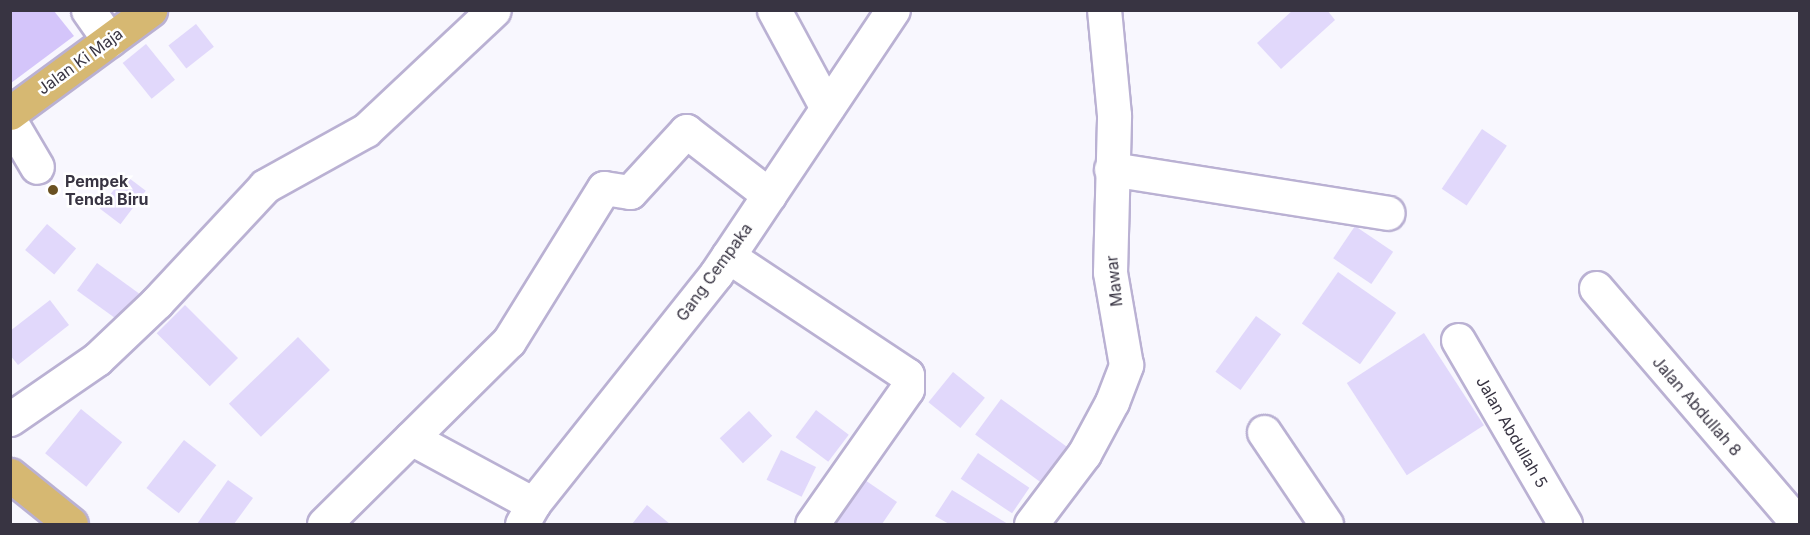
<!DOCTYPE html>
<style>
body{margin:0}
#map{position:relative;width:1810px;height:535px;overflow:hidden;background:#f8f7fe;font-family:Inter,sans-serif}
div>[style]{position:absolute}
.green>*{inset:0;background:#d4c5fa}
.building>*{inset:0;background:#e1d8fb;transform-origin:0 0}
.roads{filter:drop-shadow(2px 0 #bab1d3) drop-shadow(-2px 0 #bab1d3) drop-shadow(0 2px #bab1d3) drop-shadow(0 -2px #bab1d3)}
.minor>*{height:33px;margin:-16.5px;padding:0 16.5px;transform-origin:16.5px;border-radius:16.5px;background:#fff}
.major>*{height:33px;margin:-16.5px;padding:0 16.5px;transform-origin:16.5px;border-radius:16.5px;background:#d6b872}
.dots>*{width:16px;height:16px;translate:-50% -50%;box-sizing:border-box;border:3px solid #fff;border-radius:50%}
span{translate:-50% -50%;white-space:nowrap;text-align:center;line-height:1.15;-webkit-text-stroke:5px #fff;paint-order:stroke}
.street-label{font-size:16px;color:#383442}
.poi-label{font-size:16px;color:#383442;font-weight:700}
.left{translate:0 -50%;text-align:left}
.frame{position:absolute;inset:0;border:12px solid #383442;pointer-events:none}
</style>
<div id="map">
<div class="green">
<i style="clip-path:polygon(11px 10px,54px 11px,74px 36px,11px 83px)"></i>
</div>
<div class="building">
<i style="clip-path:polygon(1293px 10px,1327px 10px,1335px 20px,1281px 69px,1257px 43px)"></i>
<i style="left:196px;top:24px;width:29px;height:35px;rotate:52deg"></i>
<i style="left:146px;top:44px;width:46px;height:30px;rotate:51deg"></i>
<i style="left:1482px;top:129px;width:30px;height:72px;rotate:34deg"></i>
<i style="left:125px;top:175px;width:26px;height:42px;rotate:37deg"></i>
<i style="left:47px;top:224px;width:38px;height:34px;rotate:40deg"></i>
<i style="left:1355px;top:226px;width:46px;height:39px;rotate:34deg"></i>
<i style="left:97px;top:263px;width:52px;height:34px;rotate:36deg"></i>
<i style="left:1338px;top:272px;width:71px;height:63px;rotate:35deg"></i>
<i style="clip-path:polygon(50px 300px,69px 325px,18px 365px,10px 355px,10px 331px)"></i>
<i style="left:185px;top:305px;width:75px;height:40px;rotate:45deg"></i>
<i style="left:1256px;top:316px;width:31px;height:69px;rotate:36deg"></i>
<i style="left:1424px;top:333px;width:110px;height:92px;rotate:57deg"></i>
<i style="left:298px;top:337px;width:46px;height:96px;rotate:46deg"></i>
<i style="left:953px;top:372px;width:41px;height:39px;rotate:39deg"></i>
<i style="left:1001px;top:399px;width:81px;height:44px;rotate:36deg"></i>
<i style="left:81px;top:409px;width:53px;height:57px;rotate:39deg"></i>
<i style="left:816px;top:410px;width:41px;height:34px;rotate:37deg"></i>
<i style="left:749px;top:411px;width:34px;height:40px;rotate:47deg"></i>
<i style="left:184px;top:440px;width:41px;height:61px;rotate:38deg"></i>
<i style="left:781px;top:450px;width:39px;height:33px;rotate:26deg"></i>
<i style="left:978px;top:453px;width:62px;height:31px;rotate:34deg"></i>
<i style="clip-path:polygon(862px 478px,897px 502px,882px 524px,839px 524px,833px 520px)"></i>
<i style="clip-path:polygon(228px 480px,253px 498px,234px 524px,197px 524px)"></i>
<i style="clip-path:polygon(952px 490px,1008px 524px,949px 524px,935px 516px)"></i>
<i style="clip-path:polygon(647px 505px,670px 524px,632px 524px)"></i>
</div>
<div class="roads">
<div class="minor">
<i style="left:88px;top:10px;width:37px;rotate:55deg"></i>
<i style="left:774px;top:10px;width:111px;rotate:61.6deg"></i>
<i style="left:10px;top:121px;width:53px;rotate:59.6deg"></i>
<i style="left:1111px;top:169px;width:280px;rotate:9deg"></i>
<i style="left:728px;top:256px;width:215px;rotate:33.6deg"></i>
<i style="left:907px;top:375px;width:14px;rotate:90deg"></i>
<i style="left:907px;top:389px;width:165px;rotate:125.1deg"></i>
<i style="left:1596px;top:288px;width:311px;rotate:49.4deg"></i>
<i style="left:1458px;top:340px;width:213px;rotate:59.8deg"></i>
<i style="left:10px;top:419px;width:106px;rotate:-34.6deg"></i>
<i style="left:97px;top:359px;width:83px;rotate:-43.5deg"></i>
<i style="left:157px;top:302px;width:158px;rotate:-47deg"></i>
<i style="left:265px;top:186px;width:115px;rotate:-29deg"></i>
<i style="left:366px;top:130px;width:175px;rotate:-43.2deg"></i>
<i style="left:1264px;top:432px;width:111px;rotate:56deg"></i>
<i style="left:411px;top:438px;width:139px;rotate:28.4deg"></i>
<i style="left:324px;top:524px;width:260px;rotate:-44.7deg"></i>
<i style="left:509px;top:341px;width:180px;rotate:-58.2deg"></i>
<i style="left:604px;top:188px;width:26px;rotate:9deg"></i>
<i style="left:630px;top:192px;width:83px;rotate:-47.4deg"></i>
<i style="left:686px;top:131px;width:105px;rotate:37.6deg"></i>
<i style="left:522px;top:524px;width:23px;rotate:-61deg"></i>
<i style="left:533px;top:504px;width:294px;rotate:-51.5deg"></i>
<i style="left:716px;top:274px;width:318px;rotate:-56.2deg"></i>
<i style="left:1031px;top:524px;width:88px;rotate:-52.9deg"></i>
<i style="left:1084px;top:454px;width:59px;rotate:-61.7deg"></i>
<i style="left:1112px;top:402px;width:40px;rotate:-69deg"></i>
<i style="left:1126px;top:365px;width:94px;rotate:-99.8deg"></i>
<i style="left:1110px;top:272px;width:157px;rotate:-88.5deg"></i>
<i style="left:1114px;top:115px;width:105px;rotate:-95.4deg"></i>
</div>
<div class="major">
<i style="left:10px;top:113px;width:174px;rotate:-36.3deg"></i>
<i style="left:10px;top:475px;width:78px;rotate:38.8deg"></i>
</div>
</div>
<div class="dots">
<i style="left:53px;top:190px;background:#6a5122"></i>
</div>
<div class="street-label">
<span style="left:80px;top:61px;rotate:-36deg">Jalan Ki Maja</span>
<span style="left:714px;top:272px;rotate:-54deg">Gang Cempaka</span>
<span style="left:1114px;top:281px;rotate:-96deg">Mawar</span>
<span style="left:1697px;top:406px;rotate:49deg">Jalan Abdullah 8</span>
<span style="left:1512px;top:432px;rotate:60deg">Jalan Abdullah 5</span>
</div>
<div class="poi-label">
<span class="left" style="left:65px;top:190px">Pempek<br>Tenda Biru</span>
</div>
<div class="frame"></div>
</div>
